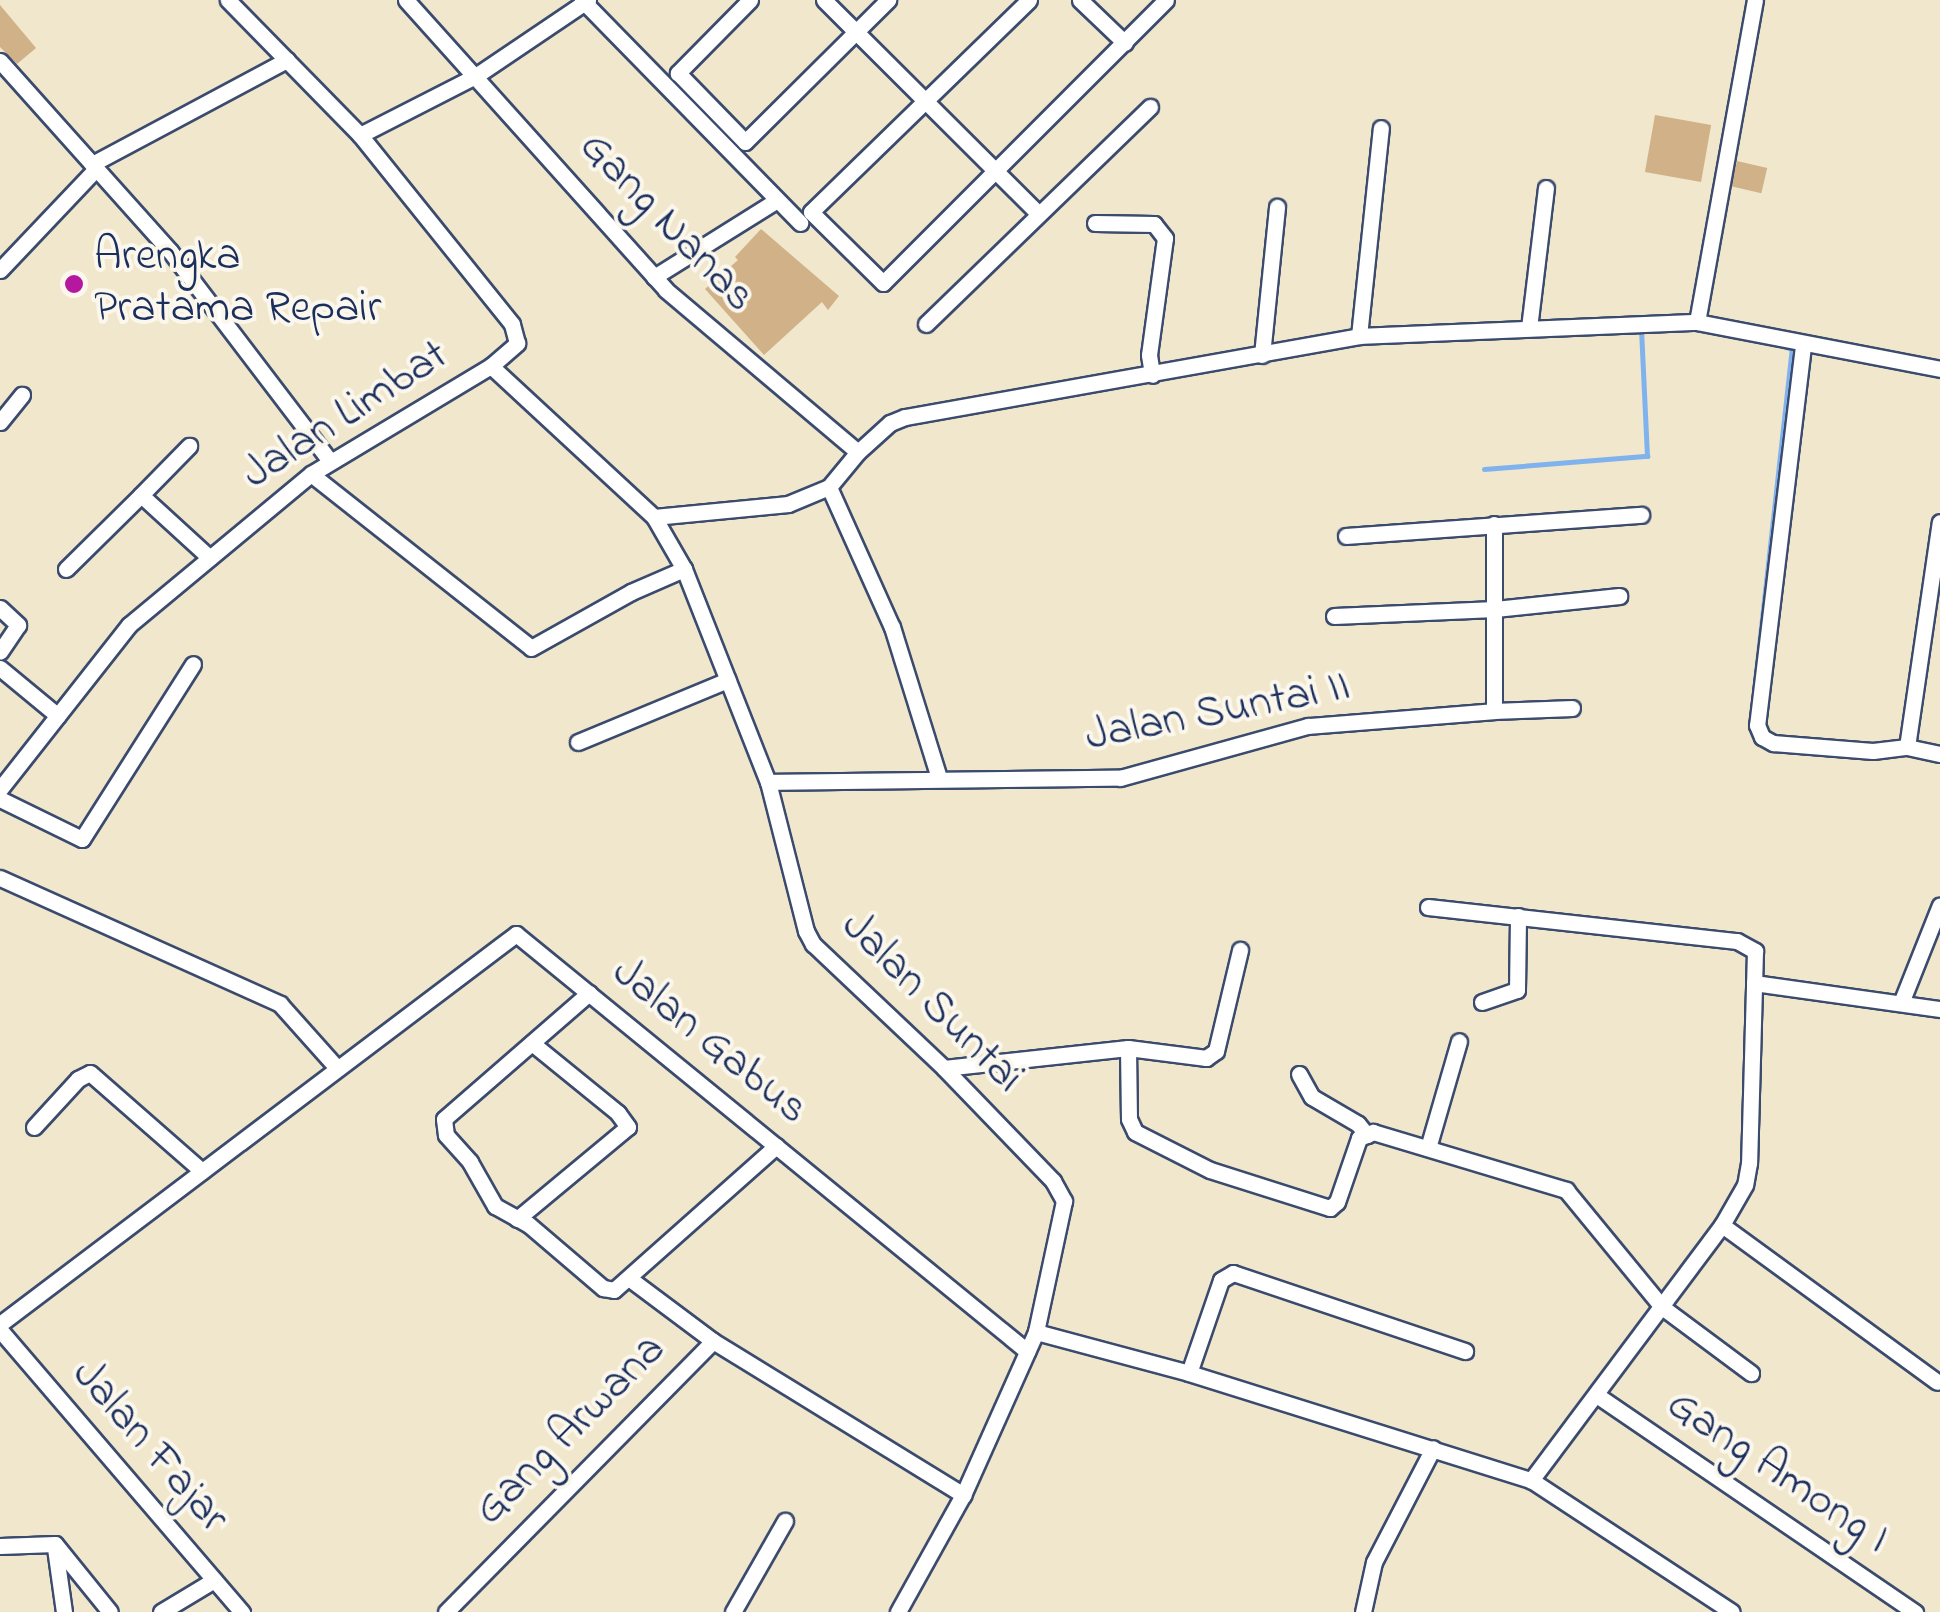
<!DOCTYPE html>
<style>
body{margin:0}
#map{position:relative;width:1940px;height:1612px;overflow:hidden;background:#f0e7cc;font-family:"Indie Flower",sans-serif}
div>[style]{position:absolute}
.stream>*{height:5px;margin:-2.5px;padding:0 2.5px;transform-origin:2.5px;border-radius:2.5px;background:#80b3ed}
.building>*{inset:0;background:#d1b187;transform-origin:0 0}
.roads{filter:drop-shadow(2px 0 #3b4b6e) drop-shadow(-2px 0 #3b4b6e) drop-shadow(0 2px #3b4b6e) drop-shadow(0 -2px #3b4b6e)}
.street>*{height:15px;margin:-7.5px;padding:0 7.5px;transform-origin:7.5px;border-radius:7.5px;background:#fff}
.dots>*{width:28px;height:28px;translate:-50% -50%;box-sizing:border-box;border:5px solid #fbf7ec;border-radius:50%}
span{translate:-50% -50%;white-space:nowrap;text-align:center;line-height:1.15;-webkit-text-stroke:8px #fbf7ec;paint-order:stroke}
.street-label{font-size:45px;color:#1b2f5e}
.poi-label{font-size:45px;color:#1b2f5e}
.left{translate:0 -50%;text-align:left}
</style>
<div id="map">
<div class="stream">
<i style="left:1484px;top:469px;width:164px;rotate:-4.6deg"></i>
<i style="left:1647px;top:456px;width:129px;rotate:-92.7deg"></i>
<i style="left:1754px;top:691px;width:344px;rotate:-83.7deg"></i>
<i style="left:1792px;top:349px;width:9px;rotate:-162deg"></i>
</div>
<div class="building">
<i style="clip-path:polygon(0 5px,36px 48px,17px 64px,0 47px)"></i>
<i style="left:1655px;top:115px;width:57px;height:58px;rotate:10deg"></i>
<i style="left:1737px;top:161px;width:31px;height:26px;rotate:13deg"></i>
<i style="clip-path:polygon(761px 229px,839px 296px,828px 310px,822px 302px,764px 355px,705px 289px,738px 260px,735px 257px)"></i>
</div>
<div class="roads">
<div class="street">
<i style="left:406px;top:0;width:389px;rotate:48.1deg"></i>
<i style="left:666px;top:290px;width:251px;rotate:40.2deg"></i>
<i style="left:582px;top:0;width:312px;rotate:45.6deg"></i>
<i style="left:750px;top:0;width:103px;rotate:134.6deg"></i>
<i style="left:678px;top:73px;width:96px;rotate:45.8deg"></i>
<i style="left:745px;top:142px;width:202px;rotate:-44.8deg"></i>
<i style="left:824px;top:0;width:303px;rotate:44.9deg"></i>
<i style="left:1029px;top:0;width:304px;rotate:135.8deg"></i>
<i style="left:811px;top:212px;width:101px;rotate:44.6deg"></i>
<i style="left:883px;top:283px;width:400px;rotate:-45deg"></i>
<i style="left:1080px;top:0;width:62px;rotate:43.7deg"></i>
<i style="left:0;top:61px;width:255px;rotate:48.2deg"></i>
<i style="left:170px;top:251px;width:264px;rotate:52.7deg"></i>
<i style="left:360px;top:135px;width:131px;rotate:-27.1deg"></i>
<i style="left:477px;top:75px;width:134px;rotate:-34deg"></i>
<i style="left:92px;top:164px;width:221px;rotate:-28.1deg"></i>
<i style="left:1095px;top:223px;width:59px;rotate:1deg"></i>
<i style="left:1154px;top:224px;width:18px;rotate:52deg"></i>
<i style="left:1165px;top:238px;width:118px;rotate:97.8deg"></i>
<i style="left:1149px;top:355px;width:20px;rotate:81deg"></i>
<i style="left:0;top:270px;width:139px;rotate:-46.5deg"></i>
<i style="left:654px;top:277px;width:145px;rotate:-32deg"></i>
<i style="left:1697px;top:322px;width:327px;rotate:-79.8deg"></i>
<i style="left:926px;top:324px;width:312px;rotate:-44.1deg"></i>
<i style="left:1529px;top:328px;width:141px;rotate:-83.1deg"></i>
<i style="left:1359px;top:336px;width:209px;rotate:-84deg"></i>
<i style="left:1803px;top:346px;width:382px;rotate:96.9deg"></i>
<i style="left:1757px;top:725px;width:13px;rotate:67deg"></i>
<i style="left:1762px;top:737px;width:13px;rotate:29deg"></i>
<i style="left:1773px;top:743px;width:100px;rotate:4.6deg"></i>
<i style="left:1873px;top:751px;width:34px;rotate:-7deg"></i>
<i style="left:1907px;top:747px;width:227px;rotate:-81.7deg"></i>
<i style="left:1262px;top:355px;width:149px;rotate:-84.2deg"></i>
<i style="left:491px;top:366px;width:222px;rotate:42.8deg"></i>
<i style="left:654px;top:517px;width:60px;rotate:60deg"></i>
<i style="left:684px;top:569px;width:229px;rotate:68.5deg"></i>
<i style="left:768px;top:782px;width:154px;rotate:75.7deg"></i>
<i style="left:806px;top:931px;width:15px;rotate:62deg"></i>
<i style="left:813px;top:944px;width:180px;rotate:43.4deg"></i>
<i style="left:944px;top:1068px;width:157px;rotate:46deg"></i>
<i style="left:1053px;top:1181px;width:23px;rotate:61deg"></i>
<i style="left:1064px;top:1201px;width:134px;rotate:102.1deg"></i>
<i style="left:1036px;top:1332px;width:179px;rotate:114.1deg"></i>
<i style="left:963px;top:1495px;width:134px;rotate:119.1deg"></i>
<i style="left:0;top:422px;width:35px;rotate:-51deg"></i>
<i style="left:311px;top:474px;width:280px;rotate:38.3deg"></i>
<i style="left:531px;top:648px;width:115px;rotate:-29.2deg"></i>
<i style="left:631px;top:592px;width:58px;rotate:-23.5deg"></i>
<i style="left:829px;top:487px;width:154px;rotate:65.8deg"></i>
<i style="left:892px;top:627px;width:158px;rotate:72.7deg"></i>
<i style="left:141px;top:495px;width:69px;rotate:-45.6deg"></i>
<i style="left:654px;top:517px;width:135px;rotate:-5.5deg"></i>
<i style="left:788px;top:504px;width:44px;rotate:-22.5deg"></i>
<i style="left:829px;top:487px;width:45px;rotate:-50.4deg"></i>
<i style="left:858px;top:452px;width:43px;rotate:-42.2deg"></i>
<i style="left:890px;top:423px;width:16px;rotate:-22deg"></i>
<i style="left:905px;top:417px;width:461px;rotate:-10.1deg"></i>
<i style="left:1359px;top:336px;width:338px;rotate:-2.4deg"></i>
<i style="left:1697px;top:322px;width:248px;rotate:10.9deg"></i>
<i style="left:1346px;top:536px;width:296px;rotate:-4.1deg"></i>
<i style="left:66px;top:569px;width:105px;rotate:-44.6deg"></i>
<i style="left:141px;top:495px;width:93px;rotate:42.4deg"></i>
<i style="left:0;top:608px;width:25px;rotate:43deg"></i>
<i style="left:18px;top:625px;width:32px;rotate:124deg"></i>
<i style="left:1334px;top:616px;width:161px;rotate:-2.5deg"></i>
<i style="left:1495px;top:609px;width:125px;rotate:-6deg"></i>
<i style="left:0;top:668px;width:75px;rotate:39.6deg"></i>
<i style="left:1494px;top:711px;width:78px;rotate:-2.2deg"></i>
<i style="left:578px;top:742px;width:162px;rotate:-22.5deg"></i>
<i style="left:1907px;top:747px;width:34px;rotate:12deg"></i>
<i style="left:768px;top:782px;width:352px;rotate:-0.7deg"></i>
<i style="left:1120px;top:778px;width:195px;rotate:-15.5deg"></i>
<i style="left:1308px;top:726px;width:187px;rotate:-4.6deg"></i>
<i style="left:1494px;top:711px;width:187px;rotate:-90deg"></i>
<i style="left:0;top:789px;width:209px;rotate:-51.8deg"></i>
<i style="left:129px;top:625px;width:236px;rotate:-39.7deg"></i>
<i style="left:311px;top:474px;width:210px;rotate:-31deg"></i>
<i style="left:491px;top:366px;width:35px;rotate:-41deg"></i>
<i style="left:517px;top:343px;width:20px;rotate:-105deg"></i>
<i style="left:512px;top:324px;width:243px;rotate:-128.8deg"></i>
<i style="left:360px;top:135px;width:189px;rotate:-134.4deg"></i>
<i style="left:0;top:799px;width:91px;rotate:26deg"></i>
<i style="left:82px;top:839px;width:207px;rotate:-57.6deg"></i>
<i style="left:0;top:878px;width:307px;rotate:24.2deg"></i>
<i style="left:280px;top:1004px;width:86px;rotate:48.3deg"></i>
<i style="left:1428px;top:907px;width:311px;rotate:6.3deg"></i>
<i style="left:1737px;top:941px;width:21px;rotate:29deg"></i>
<i style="left:1755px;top:951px;width:212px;rotate:91.6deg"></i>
<i style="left:1749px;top:1163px;width:22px;rotate:100deg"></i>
<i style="left:1745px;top:1185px;width:46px;rotate:119.9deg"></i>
<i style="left:1722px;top:1225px;width:319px;rotate:126.8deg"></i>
<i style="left:1754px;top:983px;width:188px;rotate:8deg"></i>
<i style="left:589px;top:993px;width:192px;rotate:139deg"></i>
<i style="left:444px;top:1119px;width:16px;rotate:83deg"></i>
<i style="left:446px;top:1135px;width:36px;rotate:48deg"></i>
<i style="left:470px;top:1162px;width:51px;rotate:60.4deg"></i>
<i style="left:495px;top:1206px;width:38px;rotate:29deg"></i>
<i style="left:528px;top:1224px;width:99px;rotate:40.5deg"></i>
<i style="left:603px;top:1288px;width:11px;rotate:10deg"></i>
<i style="left:614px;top:1290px;width:217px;rotate:-41.6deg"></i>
<i style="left:1482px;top:1002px;width:37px;rotate:-19deg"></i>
<i style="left:1517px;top:990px;width:74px;rotate:-89.2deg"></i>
<i style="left:1901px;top:1003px;width:105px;rotate:-68.3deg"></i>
<i style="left:1128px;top:1048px;width:71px;rotate:89.2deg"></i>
<i style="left:1129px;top:1119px;width:14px;rotate:65deg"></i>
<i style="left:1135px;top:1132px;width:84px;rotate:26.9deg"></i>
<i style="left:1210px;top:1170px;width:126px;rotate:17.6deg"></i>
<i style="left:1330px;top:1208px;width:9px;rotate:-41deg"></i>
<i style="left:1337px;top:1202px;width:68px;rotate:-71deg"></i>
<i style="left:1359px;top:1138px;width:9px;rotate:-21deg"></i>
<i style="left:944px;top:1068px;width:185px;rotate:-6.2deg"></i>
<i style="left:1128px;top:1048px;width:79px;rotate:7.3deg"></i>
<i style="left:1206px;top:1058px;width:12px;rotate:-35deg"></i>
<i style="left:1216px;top:1051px;width:104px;rotate:-76.6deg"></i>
<i style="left:1299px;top:1074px;width:26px;rotate:61deg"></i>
<i style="left:1312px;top:1097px;width:53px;rotate:30.4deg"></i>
<i style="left:1358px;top:1124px;width:14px;rotate:51deg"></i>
<i style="left:34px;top:1127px;width:65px;rotate:-47.5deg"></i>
<i style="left:78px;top:1079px;width:13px;rotate:-27deg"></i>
<i style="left:90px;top:1073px;width:149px;rotate:41.2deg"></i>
<i style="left:1367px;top:1135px;width:7px;rotate:-27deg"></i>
<i style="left:1373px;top:1132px;width:202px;rotate:16.7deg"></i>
<i style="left:1566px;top:1190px;width:151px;rotate:50.6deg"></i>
<i style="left:1662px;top:1307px;width:111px;rotate:36.6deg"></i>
<i style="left:1428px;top:1148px;width:111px;rotate:-73.8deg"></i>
<i style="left:517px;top:1219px;width:144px;rotate:-39.7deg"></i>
<i style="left:628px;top:1127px;width:17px;rotate:-126deg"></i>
<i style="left:618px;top:1113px;width:111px;rotate:-140.9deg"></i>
<i style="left:1722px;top:1225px;width:266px;rotate:36.1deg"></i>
<i style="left:630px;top:1279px;width:104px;rotate:36.8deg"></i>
<i style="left:0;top:1324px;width:647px;rotate:-37.08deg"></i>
<i style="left:516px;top:934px;width:660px;rotate:39.22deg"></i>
<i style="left:0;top:1330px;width:372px;rotate:49.4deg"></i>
<i style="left:1036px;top:1332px;width:158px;rotate:15deg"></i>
<i style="left:1189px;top:1373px;width:358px;rotate:17.4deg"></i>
<i style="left:1531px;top:1480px;width:240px;rotate:33.3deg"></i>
<i style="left:1189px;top:1373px;width:98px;rotate:-71deg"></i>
<i style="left:1221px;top:1280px;width:14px;rotate:-30deg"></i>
<i style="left:1233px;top:1273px;width:245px;rotate:18.6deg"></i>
<i style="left:1598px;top:1396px;width:384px;rotate:34.3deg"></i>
<i style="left:0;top:1546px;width:55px;rotate:-2.1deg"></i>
<i style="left:55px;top:1544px;width:87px;rotate:51deg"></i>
<i style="left:55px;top:1548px;width:65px;rotate:82deg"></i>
<i style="left:161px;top:1612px;width:62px;rotate:-31.1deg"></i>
<i style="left:446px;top:1612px;width:380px;rotate:-45.4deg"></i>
<i style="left:713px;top:1341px;width:294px;rotate:31.6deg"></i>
<i style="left:733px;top:1612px;width:105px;rotate:-60.3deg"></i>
<i style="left:1363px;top:1612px;width:51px;rotate:-77.6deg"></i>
<i style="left:1374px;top:1562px;width:128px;rotate:-62.6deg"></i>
</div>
</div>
<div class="dots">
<i style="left:74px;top:284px;background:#b5179e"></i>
</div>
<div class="street-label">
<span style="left:666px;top:223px;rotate:46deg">Gang Nanas</span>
<span style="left:346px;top:416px;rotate:-33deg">Jalan Limbat</span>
<span style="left:1218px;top:713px;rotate:-11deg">Jalan Suntai II</span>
<span style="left:931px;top:1003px;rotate:45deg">Jalan Suntai</span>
<span style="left:709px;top:1042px;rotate:39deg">Jalan Gabus</span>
<span style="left:571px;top:1431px;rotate:-45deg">Gang Arwana</span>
<span style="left:149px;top:1447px;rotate:49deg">Jalan Fajar</span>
<span style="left:1777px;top:1473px;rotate:34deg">Gang Among I</span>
</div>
<div class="poi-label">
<span class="left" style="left:94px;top:284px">Arengka<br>Pratama Repair</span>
</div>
</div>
